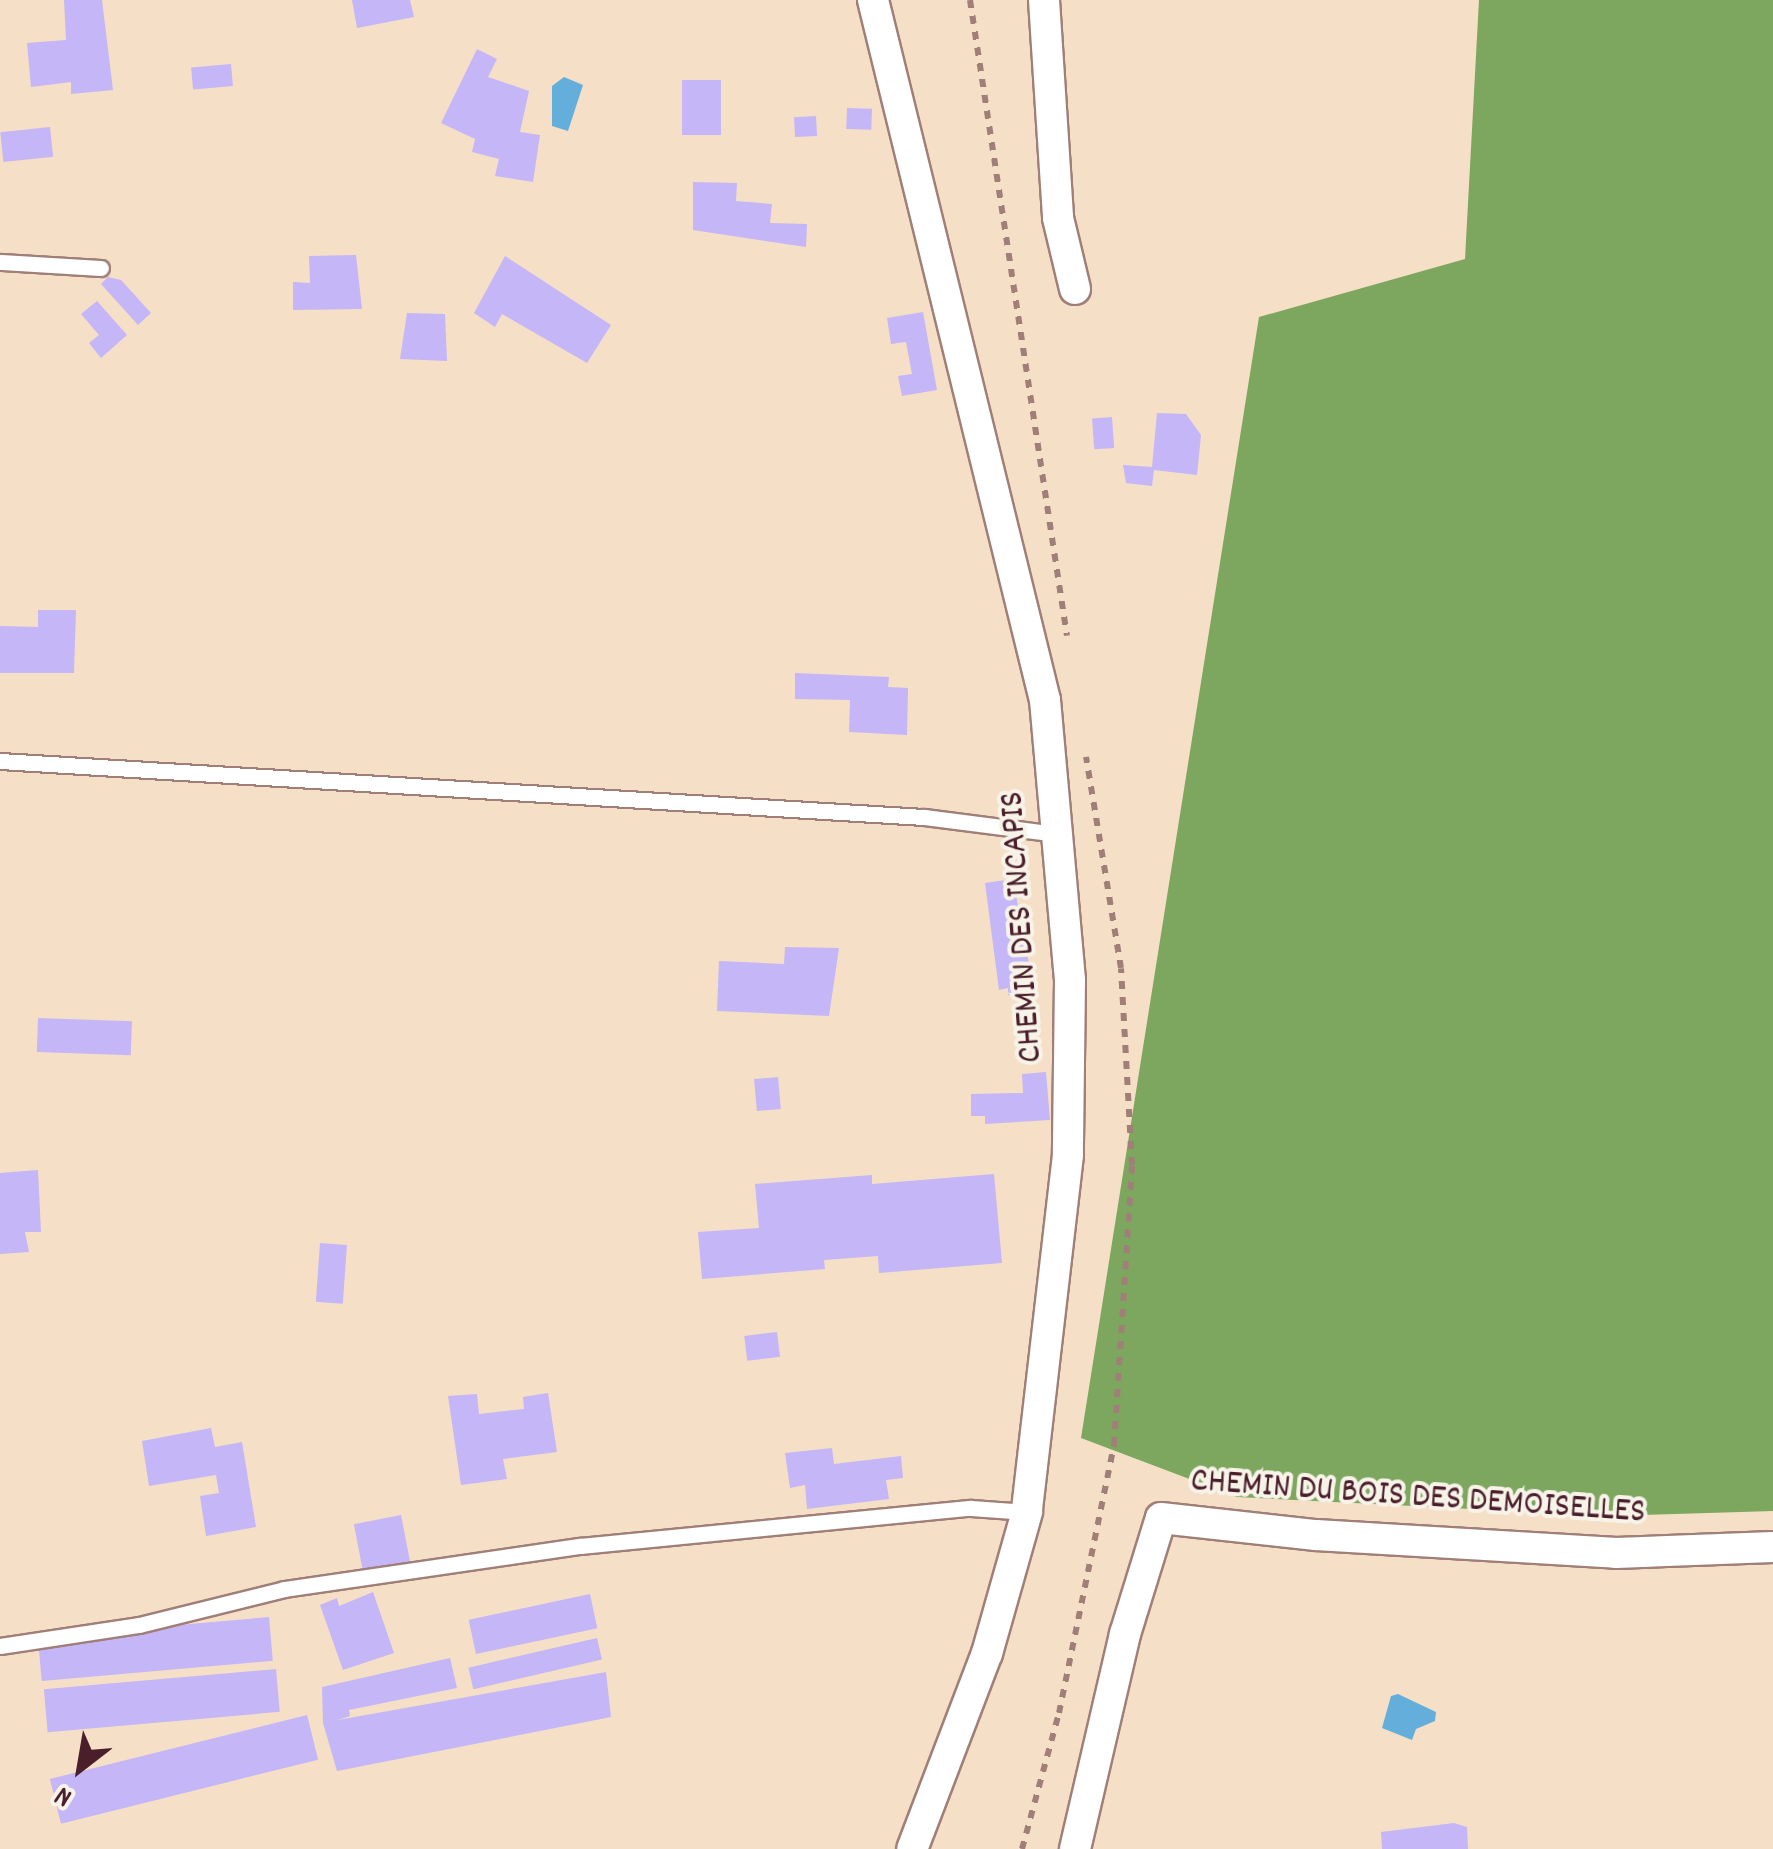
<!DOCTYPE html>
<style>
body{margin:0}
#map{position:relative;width:1773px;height:1849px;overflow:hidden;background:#f5dfc6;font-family:Dekko,sans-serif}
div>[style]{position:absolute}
.forest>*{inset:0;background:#7da75f}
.water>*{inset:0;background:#64aedc}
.building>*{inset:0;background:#c4b6f7;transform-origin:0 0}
.path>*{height:6px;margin-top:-3px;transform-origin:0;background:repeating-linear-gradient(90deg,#a07f78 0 8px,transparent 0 16px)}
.roads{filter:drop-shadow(2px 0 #a07f78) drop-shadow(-2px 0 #a07f78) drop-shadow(0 2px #a07f78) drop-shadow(0 -2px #a07f78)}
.lane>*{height:15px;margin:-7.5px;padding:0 7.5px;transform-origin:7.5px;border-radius:7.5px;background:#fff}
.street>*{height:30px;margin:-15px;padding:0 15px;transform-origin:15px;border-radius:15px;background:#fff}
span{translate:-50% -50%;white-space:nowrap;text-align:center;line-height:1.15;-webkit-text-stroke:8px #f7f3e8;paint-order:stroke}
.street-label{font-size:35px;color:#4a1f2b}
.north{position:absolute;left:30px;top:1719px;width:100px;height:100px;-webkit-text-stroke:8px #f7f3e8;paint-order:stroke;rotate:211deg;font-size:28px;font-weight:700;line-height:40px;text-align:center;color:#4a1f2b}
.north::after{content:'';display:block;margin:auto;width:35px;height:45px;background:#4a1f2b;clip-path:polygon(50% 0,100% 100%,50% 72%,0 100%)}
</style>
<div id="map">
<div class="forest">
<i style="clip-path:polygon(1479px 0,1773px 0,1773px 1511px,1609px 1516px,1237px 1497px,1081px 1438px,1259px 317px,1465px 259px)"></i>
</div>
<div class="water">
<i style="clip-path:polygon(564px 77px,583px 85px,568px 131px,552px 126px,552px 86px)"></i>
<i style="clip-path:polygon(1398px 1694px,1436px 1712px,1435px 1721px,1416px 1729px,1412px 1740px,1382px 1728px,1391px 1696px)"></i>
</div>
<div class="building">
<i style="clip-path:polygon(64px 0,102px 0,113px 90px,71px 94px,71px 82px,31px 87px,27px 43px,66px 40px)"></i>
<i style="clip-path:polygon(352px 0,410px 0,414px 17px,357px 28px)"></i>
<i style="clip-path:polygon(477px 49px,497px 59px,488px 77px,529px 91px,520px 132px,540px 135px,533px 182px,495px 176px,499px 159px,472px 152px,475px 139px,441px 123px)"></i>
<i style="left:231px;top:64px;width:22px;height:40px;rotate:85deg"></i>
<i style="left:682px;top:80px;width:39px;height:55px"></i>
<i style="left:847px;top:108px;width:25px;height:21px;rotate:2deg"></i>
<i style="left:816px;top:116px;width:20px;height:22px;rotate:87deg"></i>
<i style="left:50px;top:127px;width:30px;height:50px;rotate:84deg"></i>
<i style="clip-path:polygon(693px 182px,737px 183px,736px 201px,772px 204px,770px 223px,807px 224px,806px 247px,693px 230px)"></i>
<i style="clip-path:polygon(356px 255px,362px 309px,293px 310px,293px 282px,310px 283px,309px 256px)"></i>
<i style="clip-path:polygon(505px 256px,611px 325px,587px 363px,502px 314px,495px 327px,474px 313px)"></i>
<i style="clip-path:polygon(108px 277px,121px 280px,151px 313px,138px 325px,101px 284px)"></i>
<i style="clip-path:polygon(97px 301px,127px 335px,101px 358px,89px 343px,99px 335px,81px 314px)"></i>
<i style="clip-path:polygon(923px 312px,937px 390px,902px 396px,898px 376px,912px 374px,906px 342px,891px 344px,887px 318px)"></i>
<i style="clip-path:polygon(407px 313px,445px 314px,447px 361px,400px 359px)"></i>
<i style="clip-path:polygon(1157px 413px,1186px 414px,1201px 435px,1197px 475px,1154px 470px,1152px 486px,1126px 483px,1123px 465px,1152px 467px)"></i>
<i style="left:1112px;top:417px;width:31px;height:20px;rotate:86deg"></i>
<i style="clip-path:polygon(38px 610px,76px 610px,74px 673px,0 673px,0 626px,38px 627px)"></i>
<i style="clip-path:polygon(795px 673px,889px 677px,888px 687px,908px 688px,907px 735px,849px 732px,850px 700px,795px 699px)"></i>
<i style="clip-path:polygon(1013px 879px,1030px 969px,1024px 969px,1028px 992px,1008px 995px,1008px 988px,999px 990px,985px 883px)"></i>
<i style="clip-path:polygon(785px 947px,839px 948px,829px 1016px,717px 1011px,719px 961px,784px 964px)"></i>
<i style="left:38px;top:1018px;width:94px;height:34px;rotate:2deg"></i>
<i style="clip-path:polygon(1046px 1072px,1050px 1120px,985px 1124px,985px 1116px,971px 1116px,971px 1094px,1023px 1093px,1022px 1074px)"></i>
<i style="left:778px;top:1077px;width:32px;height:24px;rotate:85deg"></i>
<i style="clip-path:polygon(38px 1170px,41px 1232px,25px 1232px,29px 1252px,0 1254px,0 1173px)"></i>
<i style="clip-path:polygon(994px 1174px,1002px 1263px,879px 1273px,878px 1256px,824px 1260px,825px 1269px,702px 1279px,698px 1232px,759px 1228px,755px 1184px,872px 1175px,872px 1184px)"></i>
<i style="left:320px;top:1243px;width:27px;height:59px;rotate:4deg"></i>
<i style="left:777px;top:1332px;width:25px;height:33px;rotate:83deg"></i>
<i style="clip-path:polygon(548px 1393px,557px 1452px,503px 1459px,507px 1479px,461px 1485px,448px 1396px,477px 1394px,479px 1414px,524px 1409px,523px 1397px)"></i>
<i style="clip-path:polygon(211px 1428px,215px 1447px,242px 1442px,256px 1527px,206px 1536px,200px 1496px,219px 1493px,216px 1475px,149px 1486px,142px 1441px)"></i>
<i style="clip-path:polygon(832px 1448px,834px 1464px,901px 1456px,903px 1478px,886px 1480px,889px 1499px,807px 1509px,805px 1485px,790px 1488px,785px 1453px)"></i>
<i style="left:401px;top:1515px;width:53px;height:48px;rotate:79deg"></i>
<i style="clip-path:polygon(373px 1592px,394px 1653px,343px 1670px,320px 1605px,337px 1598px,339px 1606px)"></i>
<i style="left:590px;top:1594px;width:35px;height:124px;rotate:78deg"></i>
<i style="left:269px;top:1617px;width:44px;height:232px;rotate:85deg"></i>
<i style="left:597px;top:1638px;width:22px;height:132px;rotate:77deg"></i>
<i style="clip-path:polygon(450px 1658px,457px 1688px,349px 1710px,350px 1716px,338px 1720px,606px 1672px,611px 1717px,337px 1771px,323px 1723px,322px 1687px)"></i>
<i style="left:276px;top:1669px;width:43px;height:233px;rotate:85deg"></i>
<i style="left:307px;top:1715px;width:46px;height:265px;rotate:76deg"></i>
<i style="clip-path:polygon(1454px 1823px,1467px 1827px,1468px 1849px,1382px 1849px,1381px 1832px)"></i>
</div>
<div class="path">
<i style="left:970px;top:0;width:643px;rotate:81.33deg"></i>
<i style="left:1022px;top:1849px;width:141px;rotate:-74.8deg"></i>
<i style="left:1059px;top:1713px;width:274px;rotate:-78.4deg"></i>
<i style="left:1114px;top:1445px;width:281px;rotate:-86.3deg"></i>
<i style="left:1132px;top:1165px;width:197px;rotate:-93.2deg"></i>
<i style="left:1121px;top:968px;width:214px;rotate:-99.4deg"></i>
</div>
<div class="roads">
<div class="lane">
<i style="left:0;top:262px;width:101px;rotate:3.4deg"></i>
<i style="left:0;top:761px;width:926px;rotate:3.47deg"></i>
<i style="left:924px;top:817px;width:133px;rotate:7.3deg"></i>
<i style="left:0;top:1646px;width:141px;rotate:-8.6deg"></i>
<i style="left:139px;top:1625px;width:149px;rotate:-13.9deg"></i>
<i style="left:284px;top:1589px;width:299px;rotate:-8.3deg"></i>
<i style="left:580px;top:1546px;width:393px;rotate:-5.6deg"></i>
<i style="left:971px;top:1508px;width:56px;rotate:4.1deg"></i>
</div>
<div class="street">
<i style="left:873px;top:0;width:721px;rotate:76.2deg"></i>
<i style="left:1045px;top:700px;width:281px;rotate:84.9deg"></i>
<i style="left:1070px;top:980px;width:175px;rotate:90.7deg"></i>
<i style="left:1068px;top:1155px;width:359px;rotate:96.6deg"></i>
<i style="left:1027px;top:1512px;width:147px;rotate:105.8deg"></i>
<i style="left:987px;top:1653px;width:210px;rotate:110.9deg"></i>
<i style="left:1044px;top:0;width:218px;rotate:86.3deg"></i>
<i style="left:1058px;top:218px;width:73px;rotate:76.5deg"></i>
<i style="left:1075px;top:1849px;width:221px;rotate:-76.9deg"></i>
<i style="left:1125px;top:1634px;width:121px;rotate:-72.8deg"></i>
<i style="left:1161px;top:1518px;width:156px;rotate:6.3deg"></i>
<i style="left:1316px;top:1535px;width:301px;rotate:3.4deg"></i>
<i style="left:1616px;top:1553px;width:157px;rotate:-2.2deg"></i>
</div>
</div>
<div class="street-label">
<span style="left:1023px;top:927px;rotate:-94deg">CHEMIN DES INCAPIS</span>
<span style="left:1418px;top:1498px;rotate:4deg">CHEMIN DU BOIS DES DEMOISELLES</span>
</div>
<div class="north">N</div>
</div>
